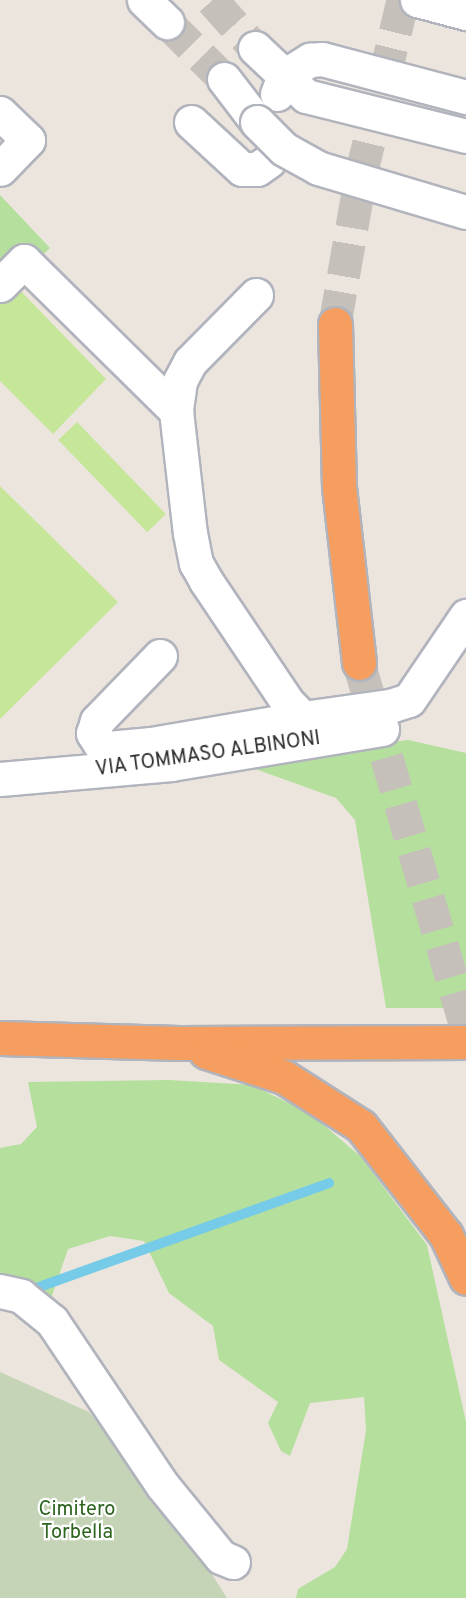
<!DOCTYPE html>
<style>
body{margin:0}
#map{position:relative;width:466px;height:1598px;overflow:hidden;background:#ece5dd;font-family:Overpass,sans-serif}
div>[style]{position:absolute}
.green>*{inset:0;background:#b4df9d}
.cemetery>*{inset:0;background:#c5d4b6}
.pitch>*{inset:0;background:#c6e699;transform-origin:0 0}
.stream>*{height:10px;margin:-5px;padding:0 5px;transform-origin:5px;border-radius:5px;background:#76cbe8}
.minor-tunnel>*{height:33px;margin-top:-16.5px;transform-origin:0;background:repeating-linear-gradient(90deg,#c5c0b9 0 33px,transparent 0 49px)}
.highway-tunnel>*{height:33px;margin-top:-16.5px;transform-origin:0;background:repeating-linear-gradient(90deg,#c5c0b9 0 33px,transparent 0 49px)}
.roads{filter:drop-shadow(2px 0 #b1b4bd) drop-shadow(-2px 0 #b1b4bd) drop-shadow(0 2px #b1b4bd) drop-shadow(0 -2px #b1b4bd)}
.minor>*{height:33px;margin:-16.5px;padding:0 16.5px;transform-origin:16.5px;border-radius:16.5px;background:#fff}
.highway>*{height:33px;margin:-16.5px;padding:0 16.5px;transform-origin:16.5px;border-radius:16.5px;background:#f59e5f}
.bridges{filter:drop-shadow(2px 0 #b1b4bd) drop-shadow(-2px 0 #b1b4bd) drop-shadow(0 2px #b1b4bd) drop-shadow(0 -2px #b1b4bd)}
.minor-bridge>*{height:33px;margin:-16.5px;padding:0 16.5px;transform-origin:16.5px;border-radius:16.5px;background:#fff}
span{translate:-50% -50%;white-space:nowrap;text-align:center;line-height:1.15;-webkit-text-stroke:4.5px #fff;paint-order:stroke}
.street-label{font-size:20px;color:#2b2b2b}
.park-label{font-size:20px;color:#2d641e}
</style>
<div id="map">
<div class="green">
<i style="clip-path:polygon(0 195px,50px 248px,33px 264px,0 277px)"></i>
<i style="clip-path:polygon(408px 740px,466px 753px,466px 1008px,386px 1008px,355px 820px,336px 798px,239px 763px)"></i>
<i style="clip-path:polygon(169px 1080px,252px 1085px,311px 1114px,361px 1157px,427px 1245px,466px 1422px,466px 1598px,296px 1598px,298px 1589px,335px 1567px,347px 1549px,366px 1430px,364px 1397px,310px 1403px,290px 1456px,281px 1451px,268px 1423px,278px 1402px,219px 1360px,213px 1326px,169px 1293px,144px 1241px,110px 1236px,68px 1249px,45px 1316px,35px 1322px,0 1309px,0 1148px,21px 1144px,37px 1127px,28px 1082px)"></i>
</div>
<div class="cemetery">
<i style="clip-path:polygon(0 1372px,89px 1412px,179px 1523px,227px 1598px,0 1598px)"></i>
</div>
<div class="pitch">
<i style="clip-path:polygon(11px 281px,106px 379px,53px 434px,0 381px,0 293px)"></i>
<i style="left:77px;top:422px;width:128px;height:26px;rotate:46deg"></i>
<i style="clip-path:polygon(0 486px,118px 602px,0 719px)"></i>
</div>
<div class="stream">
<i style="left:25px;top:1292px;width:323px;rotate:-19.7deg"></i>
</div>
<div class="minor-tunnel">
<i style="left:212px;top:0;width:64px;rotate:48.1deg"></i>
<i style="left:167px;top:22px;width:81px;rotate:45deg"></i>
</div>
<div class="highway-tunnel">
<i style="left:335px;top:324px;width:151px;rotate:-80.1deg"></i>
<i style="left:361px;top:175px;width:180px;rotate:-76.5deg"></i>
<i style="left:359px;top:663px;width:379px;rotate:73.6deg"></i>
</div>
<div class="roads">
<div class="minor">
<i style="left:144px;top:0;width:32px;rotate:44deg"></i>
<i style="left:417px;top:0;width:51px;rotate:14.9deg"></i>
<i style="left:255px;top:48px;width:70px;rotate:43.3deg"></i>
<i style="left:306px;top:96px;width:165px;rotate:14deg"></i>
<i style="left:224px;top:79px;width:54px;rotate:52.5deg"></i>
<i style="left:277px;top:94px;width:19px;rotate:-69deg"></i>
<i style="left:284px;top:76px;width:31px;rotate:-32deg"></i>
<i style="left:310px;top:60px;width:12px;rotate:-5deg"></i>
<i style="left:322px;top:59px;width:149px;rotate:14.8deg"></i>
<i style="left:0;top:113px;width:39px;rotate:44deg"></i>
<i style="left:28px;top:140px;width:40px;rotate:134deg"></i>
<i style="left:191px;top:122px;width:69px;rotate:42.7deg"></i>
<i style="left:242px;top:169px;width:15px"></i>
<i style="left:257px;top:169px;width:14px;rotate:-34deg"></i>
<i style="left:0;top:285px;width:34px;rotate:-45deg"></i>
<i style="left:24px;top:261px;width:214px;rotate:44.6deg"></i>
<i style="left:256px;top:295px;width:94px;rotate:134.6deg"></i>
<i style="left:190px;top:362px;width:21px;rotate:118deg"></i>
<i style="left:180px;top:381px;width:30px;rotate:98deg"></i>
<i style="left:176px;top:411px;width:123px;rotate:83.5deg"></i>
<i style="left:190px;top:533px;width:31px;rotate:79deg"></i>
<i style="left:196px;top:563px;width:21px;rotate:61deg"></i>
<i style="left:206px;top:581px;width:147px;rotate:56.1deg"></i>
<i style="left:288px;top:703px;width:21px;rotate:45deg"></i>
<i style="left:303px;top:718px;width:88px;rotate:-7.9deg"></i>
<i style="left:390px;top:706px;width:20px;rotate:-18deg"></i>
<i style="left:409px;top:700px;width:102px;rotate:-55.8deg"></i>
<i style="left:160px;top:656px;width:91px;rotate:134.1deg"></i>
<i style="left:97px;top:721px;width:13px;rotate:108deg"></i>
<i style="left:93px;top:733px;width:13px;rotate:58deg"></i>
<i style="left:100px;top:744px;width:9px;rotate:27deg"></i>
<i style="left:108px;top:748px;width:43px;rotate:-5.3deg"></i>
<i style="left:151px;top:744px;width:154px;rotate:-9.7deg"></i>
<i style="left:0;top:779px;width:172px;rotate:-5deg"></i>
<i style="left:171px;top:764px;width:214px;rotate:-9.4deg"></i>
<i style="left:0;top:1291px;width:22px;rotate:13deg"></i>
<i style="left:21px;top:1296px;width:40px;rotate:39deg"></i>
<i style="left:52px;top:1321px;width:199px;rotate:56.1deg"></i>
<i style="left:163px;top:1486px;width:92px;rotate:50.8deg"></i>
<i style="left:221px;top:1557px;width:13px;rotate:23deg"></i>
</div>
<div class="highway">
<i style="left:335px;top:324px;width:163px;rotate:88.6deg"></i>
<i style="left:339px;top:487px;width:177px;rotate:83.5deg"></i>
<i style="left:0;top:1038px;width:179px;rotate:1.6deg"></i>
<i style="left:179px;top:1043px;width:287px;rotate:-0.2deg"></i>
<i style="left:206px;top:1052px;width:82px;rotate:17.8deg"></i>
<i style="left:284px;top:1077px;width:91px;rotate:32.5deg"></i>
<i style="left:361px;top:1126px;width:138px;rotate:52.1deg"></i>
<i style="left:446px;top:1235px;width:47px;rotate:65.1deg"></i>
</div>
</div>
<div class="bridges">
<div class="minor-bridge">
<i style="left:257px;top:122px;width:38px;rotate:45deg"></i>
<i style="left:284px;top:149px;width:39px;rotate:29deg"></i>
<i style="left:318px;top:168px;width:154px;rotate:16.6deg"></i>
</div>
</div>
<div class="street-label">
<span style="left:208px;top:755px;rotate:-8deg">VIA TOMMASO ALBINONI</span>
</div>
<div class="park-label">
<span style="left:77px;top:1522px">Cimitero<br>Torbella</span>
</div>
</div>
